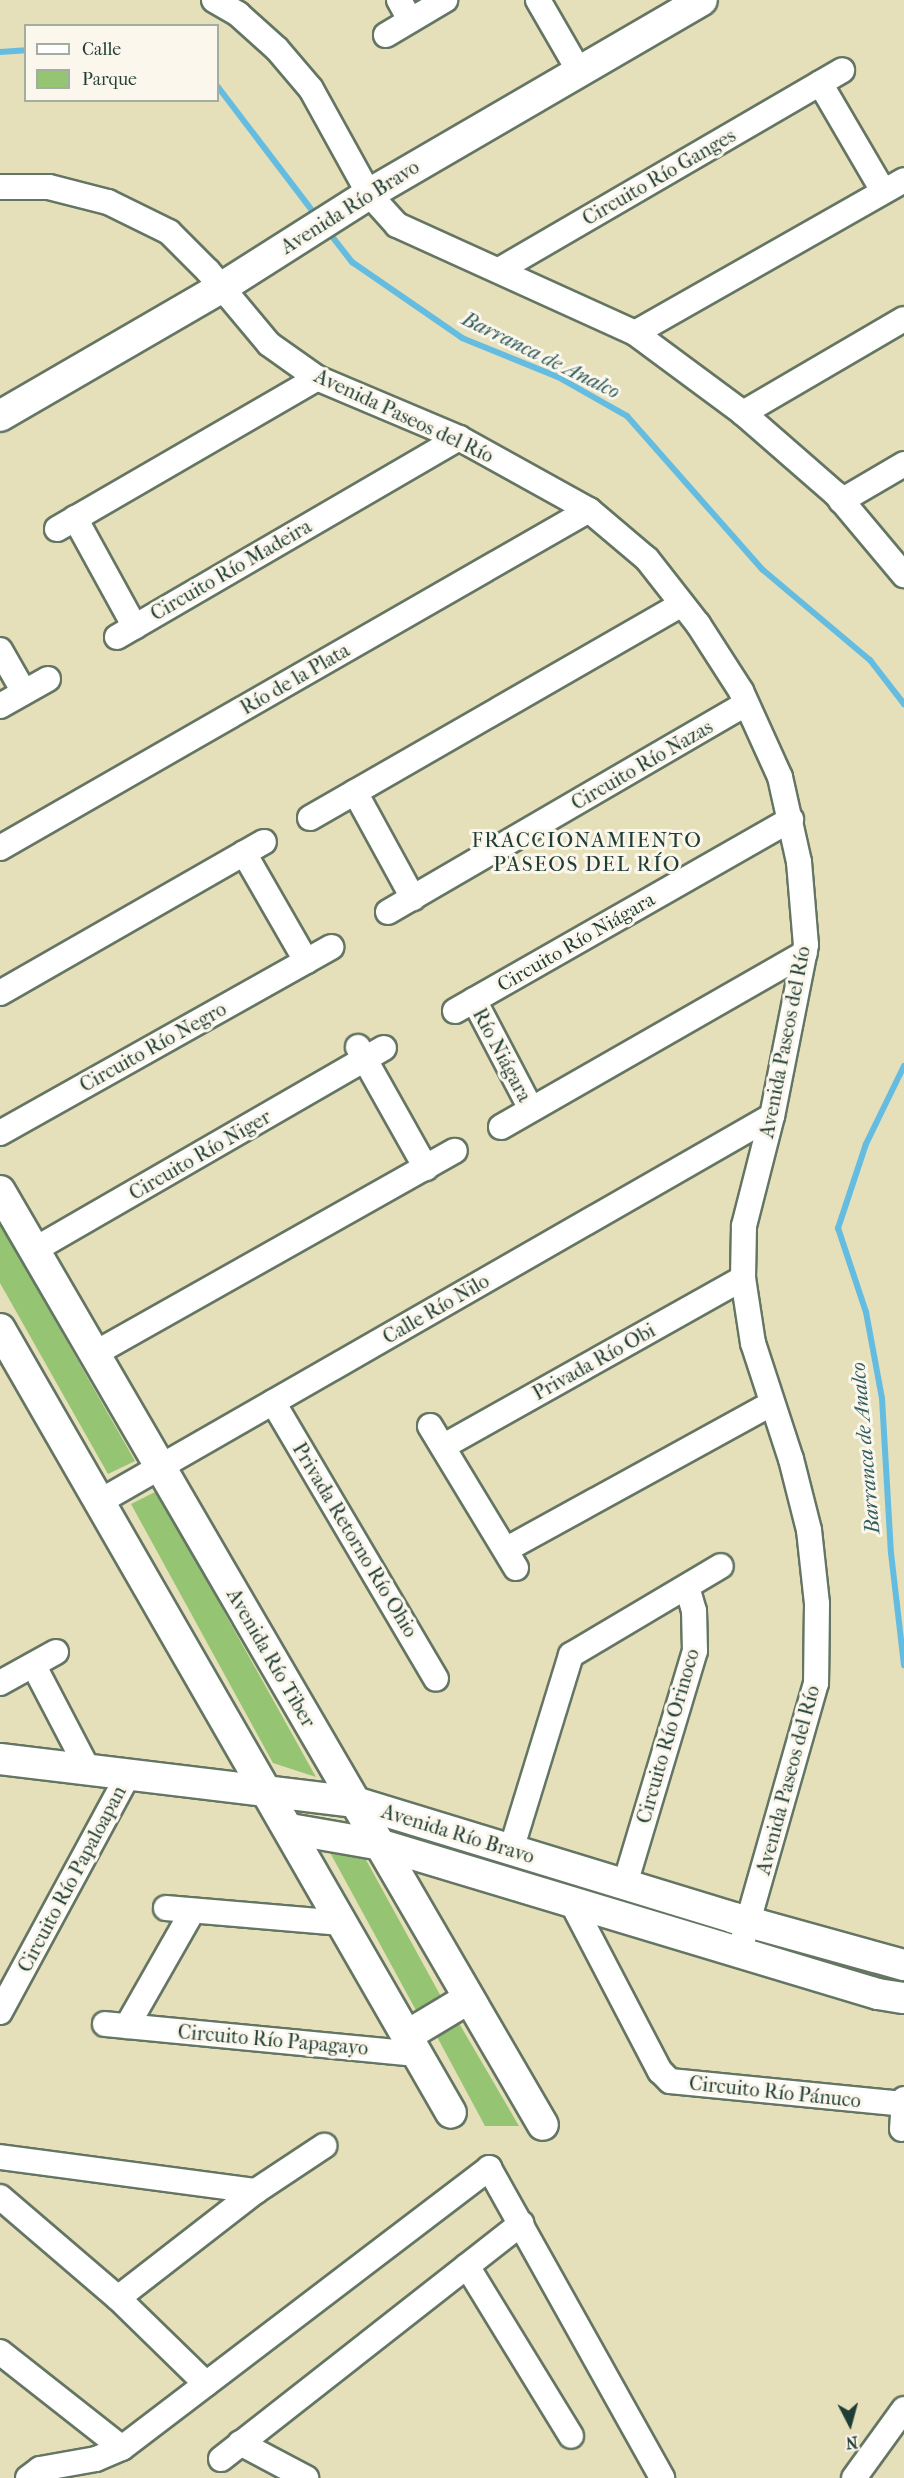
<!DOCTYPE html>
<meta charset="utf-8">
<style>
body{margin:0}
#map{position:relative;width:904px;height:2478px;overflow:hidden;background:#e5dfba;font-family:"IM FELL French Canon",serif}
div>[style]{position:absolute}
.green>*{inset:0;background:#95c473}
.stream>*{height:6px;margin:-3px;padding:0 3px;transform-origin:3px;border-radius:3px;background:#64bce1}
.roads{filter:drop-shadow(2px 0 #647663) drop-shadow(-2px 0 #647663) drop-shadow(0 2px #647663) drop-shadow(0 -2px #647663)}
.minor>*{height:24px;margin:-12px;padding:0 12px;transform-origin:12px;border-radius:12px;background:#fff}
.tertiary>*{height:30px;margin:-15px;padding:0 15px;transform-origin:15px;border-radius:15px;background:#fff}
span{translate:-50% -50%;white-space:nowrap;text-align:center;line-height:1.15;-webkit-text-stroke:6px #fbf7ec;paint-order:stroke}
.street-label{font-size:20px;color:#1f3d34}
.water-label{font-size:21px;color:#305d5f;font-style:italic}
.neighbourhood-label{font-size:21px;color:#1f3d34;letter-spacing:1.5px}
.legend{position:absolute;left:24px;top:24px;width:195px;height:78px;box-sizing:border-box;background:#fbf7ec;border:2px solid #a3ada2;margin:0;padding:8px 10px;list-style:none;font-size:18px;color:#1f3d34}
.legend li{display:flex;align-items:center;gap:12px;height:30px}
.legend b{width:30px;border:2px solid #a3ada2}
.north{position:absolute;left:820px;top:2394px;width:60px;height:60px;-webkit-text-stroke:4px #fbf7ec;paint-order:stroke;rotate:174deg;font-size:16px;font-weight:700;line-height:24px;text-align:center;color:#1f3d34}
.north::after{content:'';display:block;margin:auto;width:21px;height:27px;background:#1f3d34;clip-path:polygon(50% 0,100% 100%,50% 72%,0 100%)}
</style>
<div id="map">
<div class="green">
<i style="clip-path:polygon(0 1224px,135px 1461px,108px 1474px,0 1283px)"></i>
<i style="clip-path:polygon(157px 1491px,307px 1761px,316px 1777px,273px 1763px,131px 1504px)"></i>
<i style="clip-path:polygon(327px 1847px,365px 1858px,444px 2002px,418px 2014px)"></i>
<i style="clip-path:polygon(456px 2018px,519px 2126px,485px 2126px,435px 2033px)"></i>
</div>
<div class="stream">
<i style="left:0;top:52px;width:26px;rotate:-4deg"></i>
<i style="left:218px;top:87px;width:163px;rotate:52.7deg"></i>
<i style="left:327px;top:230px;width:41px;rotate:52deg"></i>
<i style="left:352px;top:262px;width:134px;rotate:34.6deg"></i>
<i style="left:462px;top:338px;width:104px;rotate:22.1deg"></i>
<i style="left:558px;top:377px;width:79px;rotate:29.5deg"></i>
<i style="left:627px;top:416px;width:205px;rotate:48.6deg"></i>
<i style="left:763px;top:570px;width:140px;rotate:40.1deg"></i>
<i style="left:870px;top:660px;width:56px;rotate:52.3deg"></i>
<i style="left:904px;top:1066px;width:87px;rotate:116deg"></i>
<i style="left:866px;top:1144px;width:89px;rotate:108.4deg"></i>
<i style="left:838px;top:1228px;width:89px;rotate:71.6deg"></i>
<i style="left:866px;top:1312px;width:87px;rotate:79.5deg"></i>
<i style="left:882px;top:1398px;width:155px;rotate:86.7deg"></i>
<i style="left:891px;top:1553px;width:113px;rotate:83.4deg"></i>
</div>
<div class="roads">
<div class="minor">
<i style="left:214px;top:0;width:28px;rotate:30deg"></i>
<i style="left:238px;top:14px;width:52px;rotate:41.9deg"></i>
<i style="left:277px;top:49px;width:52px;rotate:49.6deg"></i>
<i style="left:311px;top:89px;width:120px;rotate:61.1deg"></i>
<i style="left:369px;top:194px;width:42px;rotate:47.9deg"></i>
<i style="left:397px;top:225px;width:261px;rotate:24.4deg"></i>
<i style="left:635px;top:333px;width:134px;rotate:36.5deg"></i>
<i style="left:743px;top:413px;width:123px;rotate:41.1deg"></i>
<i style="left:836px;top:494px;width:106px;rotate:50deg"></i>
<i style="left:399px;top:0;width:23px;rotate:61deg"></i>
<i style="left:538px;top:0;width:82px;rotate:60deg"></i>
<i style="left:386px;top:35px;width:69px;rotate:-30.7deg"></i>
<i style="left:820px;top:83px;width:125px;rotate:59.7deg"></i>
<i style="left:0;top:187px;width:49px"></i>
<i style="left:49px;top:187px;width:61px;rotate:14.3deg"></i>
<i style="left:108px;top:202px;width:68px;rotate:26.2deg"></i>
<i style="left:169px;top:232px;width:55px;rotate:45deg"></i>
<i style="left:208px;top:271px;width:95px;rotate:50.1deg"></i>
<i style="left:269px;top:344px;width:59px;rotate:35.3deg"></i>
<i style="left:317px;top:378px;width:154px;rotate:22.9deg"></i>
<i style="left:459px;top:438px;width:149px;rotate:29deg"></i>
<i style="left:589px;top:510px;width:76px;rotate:40.2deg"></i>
<i style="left:647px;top:559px;width:83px;rotate:51.9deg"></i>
<i style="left:698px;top:624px;width:80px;rotate:57.3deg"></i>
<i style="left:741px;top:691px;width:94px;rotate:65.6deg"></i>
<i style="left:780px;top:777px;width:87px;rotate:77.4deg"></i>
<i style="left:799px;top:862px;width:83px;rotate:85.2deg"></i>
<i style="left:806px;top:945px;width:174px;rotate:101.2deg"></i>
<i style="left:772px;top:1116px;width:114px;rotate:104.3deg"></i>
<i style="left:744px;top:1226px;width:52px;rotate:91.1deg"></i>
<i style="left:743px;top:1278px;width:66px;rotate:81.3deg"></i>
<i style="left:753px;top:1343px;width:122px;rotate:71.9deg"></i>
<i style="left:791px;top:1459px;width:73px;rotate:75.8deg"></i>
<i style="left:809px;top:1530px;width:74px;rotate:83.8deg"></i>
<i style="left:817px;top:1604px;width:79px;rotate:90.7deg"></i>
<i style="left:816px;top:1683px;width:266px;rotate:105.9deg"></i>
<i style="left:499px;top:270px;width:397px;rotate:-30.2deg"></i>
<i style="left:635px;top:333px;width:309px;rotate:-29.6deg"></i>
<i style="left:743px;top:413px;width:186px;rotate:-30.3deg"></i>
<i style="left:841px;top:501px;width:73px;rotate:-30.4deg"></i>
<i style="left:75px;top:518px;width:124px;rotate:61.2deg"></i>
<i style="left:57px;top:529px;width:301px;rotate:-30.1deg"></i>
<i style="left:117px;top:637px;width:396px;rotate:-30.2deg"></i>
<i style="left:0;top:650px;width:48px;rotate:60.3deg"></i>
<i style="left:0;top:706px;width:55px;rotate:-29.4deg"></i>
<i style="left:355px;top:792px;width:121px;rotate:61.3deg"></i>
<i style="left:310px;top:818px;width:429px;rotate:-29.9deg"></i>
<i style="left:0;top:848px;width:679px;rotate:-29.85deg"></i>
<i style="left:244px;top:853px;width:125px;rotate:60.1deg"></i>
<i style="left:388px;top:912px;width:414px;rotate:-30.2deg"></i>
<i style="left:0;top:993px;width:304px;rotate:-29.8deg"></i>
<i style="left:474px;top:1000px;width:123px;rotate:62.4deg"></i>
<i style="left:455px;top:1011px;width:387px;rotate:-29.7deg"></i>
<i style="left:358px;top:1047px;width:139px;rotate:60.7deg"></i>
<i style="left:501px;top:1127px;width:350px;rotate:-29.8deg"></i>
<i style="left:0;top:1133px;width:380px;rotate:-29.3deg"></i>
<i style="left:34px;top:1250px;width:404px;rotate:-30deg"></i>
<i style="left:94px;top:1354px;width:414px;rotate:-29.4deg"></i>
<i style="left:273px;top:1402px;width:321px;rotate:59.5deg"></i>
<i style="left:430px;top:1426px;width:166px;rotate:58.8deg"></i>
<i style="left:444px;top:1446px;width:343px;rotate:-29.3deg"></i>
<i style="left:99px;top:1502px;width:776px;rotate:-29.84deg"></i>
<i style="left:507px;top:1549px;width:301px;rotate:-28.8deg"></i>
<i style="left:34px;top:1666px;width:119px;rotate:62.4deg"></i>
<i style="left:0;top:1683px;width:64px;rotate:-29deg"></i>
<i style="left:511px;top:1850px;width:204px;rotate:-72.9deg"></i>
<i style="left:571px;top:1655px;width:174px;rotate:-30.7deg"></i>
<i style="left:625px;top:1884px;width:243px;rotate:-73.3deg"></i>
<i style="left:695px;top:1651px;width:40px;rotate:-91.4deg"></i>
<i style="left:694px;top:1611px;width:25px;rotate:-106deg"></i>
<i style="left:572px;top:1903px;width:190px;rotate:62.4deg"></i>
<i style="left:660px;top:2071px;width:14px;rotate:45deg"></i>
<i style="left:670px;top:2081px;width:234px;rotate:5.6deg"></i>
<i style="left:166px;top:1908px;width:176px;rotate:4.9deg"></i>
<i style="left:0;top:2012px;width:267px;rotate:-61.6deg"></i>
<i style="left:105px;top:2024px;width:314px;rotate:5.5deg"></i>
<i style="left:127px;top:2026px;width:131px;rotate:-60.3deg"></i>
<i style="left:902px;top:2129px;width:30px;rotate:-86deg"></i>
<i style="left:0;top:2157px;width:258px;rotate:7.6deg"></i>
<i style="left:0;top:2197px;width:155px;rotate:40.6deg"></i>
<i style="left:118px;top:2298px;width:123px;rotate:44.3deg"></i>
<i style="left:467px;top:2266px;width:199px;rotate:58.5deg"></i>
<i style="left:118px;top:2298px;width:175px;rotate:-37.8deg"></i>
<i style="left:256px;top:2191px;width:82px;rotate:-33.5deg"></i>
<i style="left:0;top:2352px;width:155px;rotate:38.2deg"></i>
<i style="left:240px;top:2443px;width:75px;rotate:27.9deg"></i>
<i style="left:221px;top:2459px;width:382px;rotate:-38.1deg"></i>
<i style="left:28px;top:2478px;width:15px;rotate:-37deg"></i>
<i style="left:40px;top:2469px;width:57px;rotate:-10.1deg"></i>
<i style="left:96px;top:2459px;width:28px;rotate:-23deg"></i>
<i style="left:122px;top:2448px;width:462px;rotate:-37.3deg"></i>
<i style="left:489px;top:2168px;width:355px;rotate:60.8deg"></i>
<i style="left:854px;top:2478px;width:85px;rotate:-54.1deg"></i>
</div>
<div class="tertiary">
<i style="left:0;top:416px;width:255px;rotate:-30.1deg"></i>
<i style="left:221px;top:288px;width:175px;rotate:-32.4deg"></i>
<i style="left:369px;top:194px;width:385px;rotate:-30.2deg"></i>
<i style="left:0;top:1191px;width:1080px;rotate:59.83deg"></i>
<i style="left:0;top:1329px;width:904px;rotate:60.09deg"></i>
<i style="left:0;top:1759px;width:358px;rotate:6.9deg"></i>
<i style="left:355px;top:1802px;width:396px;rotate:17deg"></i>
<i style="left:734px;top:1918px;width:176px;rotate:15.5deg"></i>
<i style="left:290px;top:1829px;width:93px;rotate:9.9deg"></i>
<i style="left:382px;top:1845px;width:518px;rotate:16.72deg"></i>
<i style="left:878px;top:1994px;width:26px;rotate:9deg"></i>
<i style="left:408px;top:2035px;width:70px;rotate:-31deg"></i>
</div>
</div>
<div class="street-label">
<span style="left:659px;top:177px;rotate:-30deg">Circuito Río Ganges</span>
<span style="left:350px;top:207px;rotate:-32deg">Avenida Río Bravo</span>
<span style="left:404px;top:416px;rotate:25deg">Avenida Paseos del Río</span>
<span style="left:231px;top:570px;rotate:-30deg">Circuito Río Madeira</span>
<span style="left:295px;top:679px;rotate:-30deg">Río de la Plata</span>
<span style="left:642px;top:765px;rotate:-30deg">Circuito Río Nazas</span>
<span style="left:576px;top:942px;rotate:-30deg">Circuito Río Niágara</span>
<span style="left:785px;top:1042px;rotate:-79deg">Avenida Paseos del Río</span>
<span style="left:153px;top:1047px;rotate:-29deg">Circuito Río Negro</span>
<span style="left:502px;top:1055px;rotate:62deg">Río Niágara</span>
<span style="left:200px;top:1155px;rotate:-30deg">Circuito Río Niger</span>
<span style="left:436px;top:1309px;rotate:-30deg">Calle Río Nilo</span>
<span style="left:594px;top:1362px;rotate:-29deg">Privada Río Obi</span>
<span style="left:355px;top:1540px;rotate:59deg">Privada Retorno Río Ohio</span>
<span style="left:271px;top:1658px;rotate:60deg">Avenida Río Tiber</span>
<span style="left:668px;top:1736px;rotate:-74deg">Circuito Río Orinoco</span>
<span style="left:788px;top:1780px;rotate:-75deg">Avenida Paseos del Río</span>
<span style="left:458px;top:1834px;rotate:17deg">Avenida Río Bravo</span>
<span style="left:72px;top:1879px;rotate:-62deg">Circuito Río Papaloapan</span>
<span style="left:273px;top:2040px;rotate:5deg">Circuito Río Papagayo</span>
<span style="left:775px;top:2092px;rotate:6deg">Circuito Río Pánuco</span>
</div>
<div class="water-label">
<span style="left:541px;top:355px;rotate:26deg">Barranca de Analco</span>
<span style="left:865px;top:1448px;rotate:-95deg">Barranca de Analco</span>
</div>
<div class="neighbourhood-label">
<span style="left:587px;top:852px">FRACCIONAMIENTO<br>PASEOS DEL RÍO</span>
</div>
<ul class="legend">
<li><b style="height:8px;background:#fff"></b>Calle</li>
<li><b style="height:16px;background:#95c473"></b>Parque</li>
</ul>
<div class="north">N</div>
</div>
